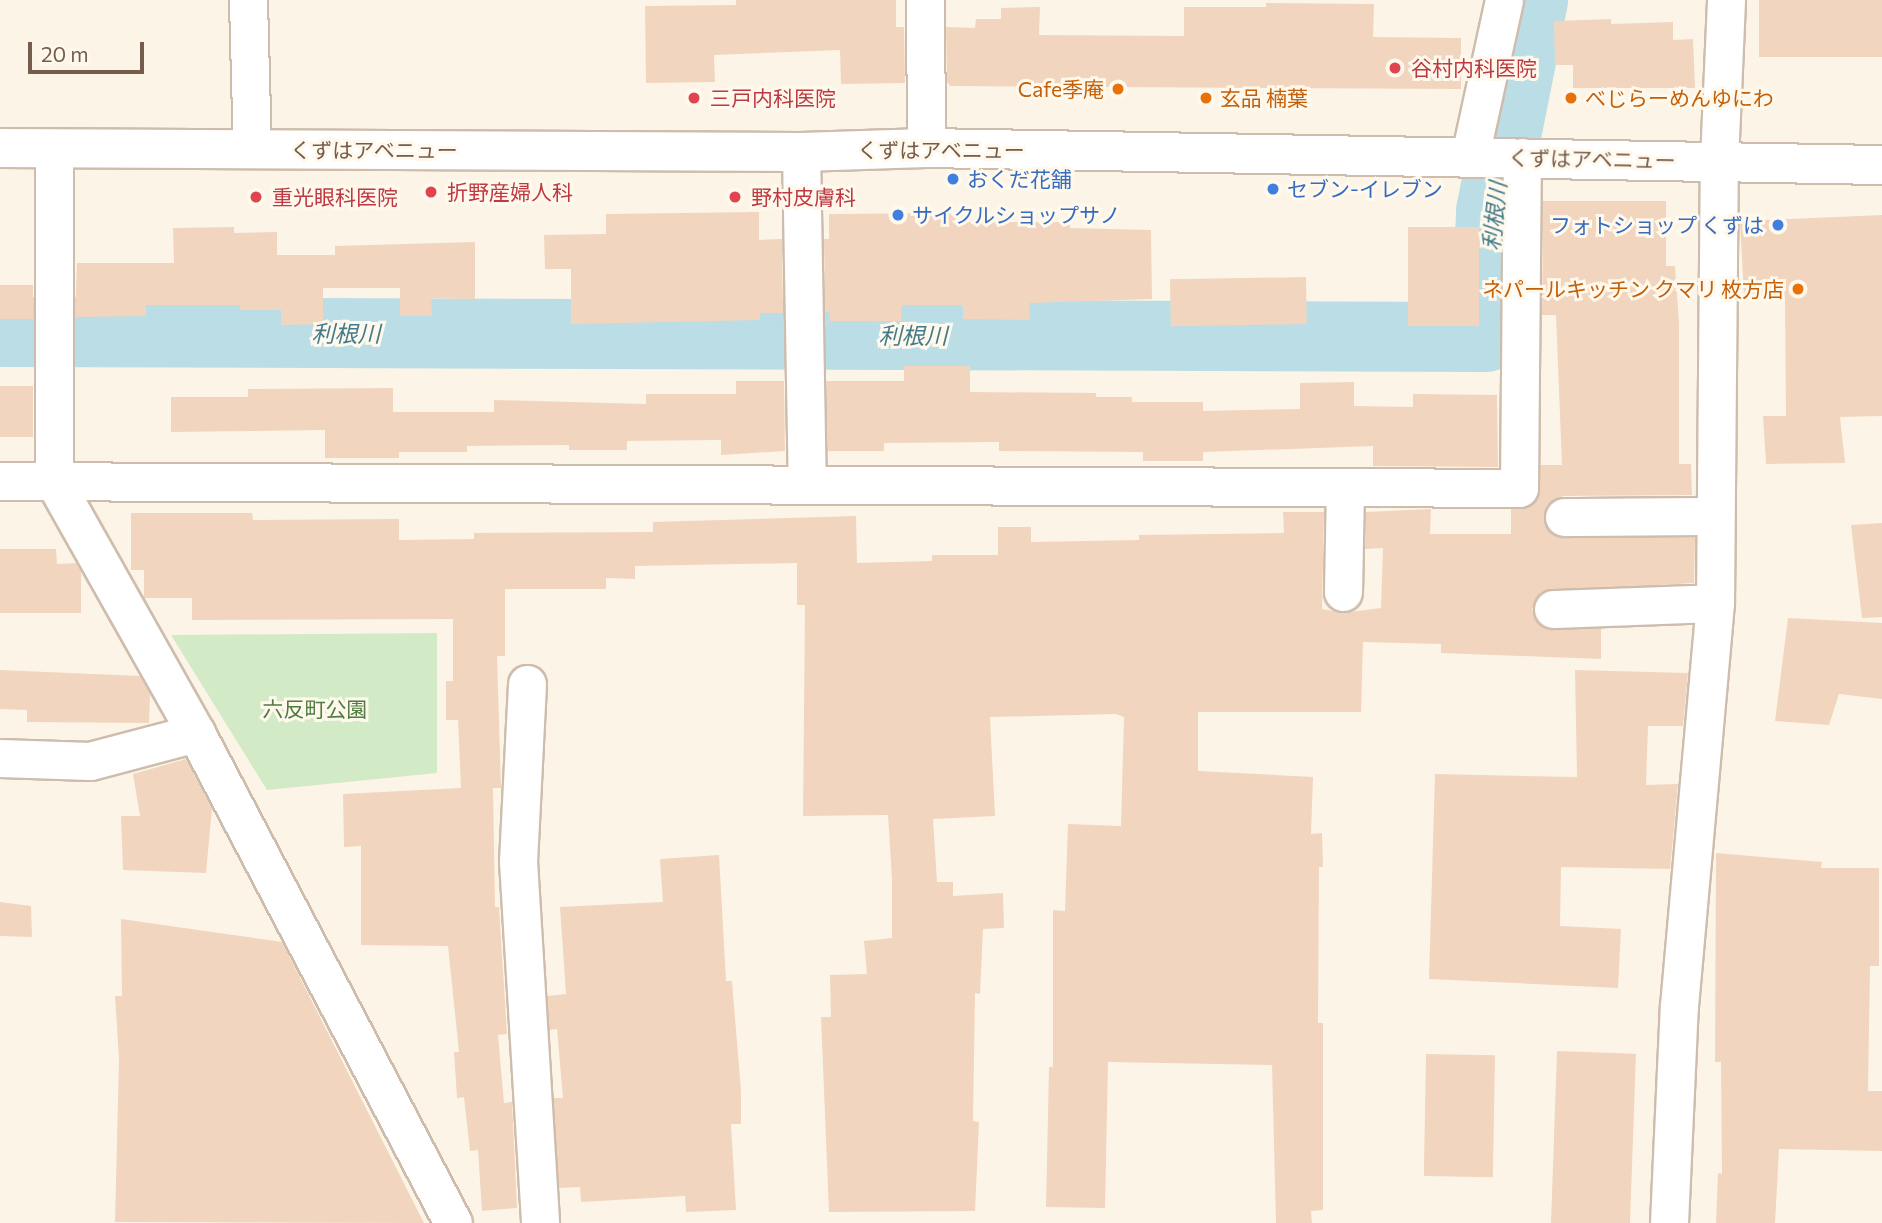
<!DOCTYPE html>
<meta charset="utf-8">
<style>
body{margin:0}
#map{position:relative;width:1882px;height:1223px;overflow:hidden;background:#fcf5e7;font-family:Commissioner,"Noto Sans JP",sans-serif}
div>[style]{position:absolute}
.green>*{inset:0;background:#d2eac5}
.river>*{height:70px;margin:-35px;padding:0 35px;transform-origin:35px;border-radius:35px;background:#bbdee6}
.building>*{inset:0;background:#f2d5be;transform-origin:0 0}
.roads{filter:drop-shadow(2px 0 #cebdad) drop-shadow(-2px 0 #cebdad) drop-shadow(0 2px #cebdad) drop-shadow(0 -2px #cebdad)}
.minor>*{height:37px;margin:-18.5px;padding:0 18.5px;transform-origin:18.5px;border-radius:18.5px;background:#fff}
.tertiary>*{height:38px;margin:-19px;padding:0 19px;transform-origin:19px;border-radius:19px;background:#fff}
.dots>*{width:19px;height:19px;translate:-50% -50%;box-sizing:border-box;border:4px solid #fff9ed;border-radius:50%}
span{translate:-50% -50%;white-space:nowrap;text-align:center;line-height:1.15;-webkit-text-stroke:6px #fff9ed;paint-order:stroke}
.health-label{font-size:21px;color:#be3a42}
.left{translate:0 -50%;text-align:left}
.food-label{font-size:21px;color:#c56008}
.right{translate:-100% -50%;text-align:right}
.street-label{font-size:21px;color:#765c4b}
.shop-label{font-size:21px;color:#366cbe}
.park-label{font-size:21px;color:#517c42}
.water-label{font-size:23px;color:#447b8a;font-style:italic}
.scale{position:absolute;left:28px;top:42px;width:116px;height:32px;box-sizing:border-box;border:4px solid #765c4b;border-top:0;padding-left:9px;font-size:21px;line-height:24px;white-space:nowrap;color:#765c4b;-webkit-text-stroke:5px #fff9ed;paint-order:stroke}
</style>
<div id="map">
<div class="green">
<i style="clip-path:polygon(437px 633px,437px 773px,267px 790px,171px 635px)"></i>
</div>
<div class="river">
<i style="left:0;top:332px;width:1486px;rotate:0.19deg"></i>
<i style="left:1486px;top:337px;width:126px;rotate:-87.7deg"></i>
<i style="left:1491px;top:211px;width:215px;rotate:-78.7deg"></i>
</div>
<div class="building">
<i style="clip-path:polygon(736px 0,896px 0,896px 27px,904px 27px,905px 83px,841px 84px,840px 50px,714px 55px,715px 82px,646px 83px,645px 6px,736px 5px)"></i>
<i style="left:1759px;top:0;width:123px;height:57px"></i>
<i style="clip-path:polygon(1266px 3px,1374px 4px,1373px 37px,1461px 38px,1461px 89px,950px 86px,947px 82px,946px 27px,975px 28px,976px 19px,1001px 19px,1001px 8px,1040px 7px,1039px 35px,1184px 36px,1184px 7px,1266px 7px)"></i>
<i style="clip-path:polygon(1611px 19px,1611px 24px,1673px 22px,1673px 40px,1693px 39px,1695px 88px,1573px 88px,1573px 65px,1555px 65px,1554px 21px)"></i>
<i style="clip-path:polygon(1543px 201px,1666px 201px,1666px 266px,1675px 266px,1679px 323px,1679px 464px,1691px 464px,1692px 495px,1563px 496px,1546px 506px,1546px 527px,1564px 538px,1695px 537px,1694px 583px,1541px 592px,1532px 609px,1536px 621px,1553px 630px,1601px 628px,1601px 659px,1441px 653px,1441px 644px,1363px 642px,1361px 712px,1198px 712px,1198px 771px,1313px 777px,1311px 834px,1322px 833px,1323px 867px,1319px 867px,1318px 1023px,1323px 1023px,1323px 1210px,1311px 1211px,1312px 1223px,1276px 1223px,1272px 1065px,1108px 1062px,1105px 1208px,1046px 1207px,1049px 1067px,1053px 1067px,1053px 910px,1065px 911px,1068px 824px,1121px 826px,1124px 717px,1116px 714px,990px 717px,995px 816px,933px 819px,937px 882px,953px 882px,953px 896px,1003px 893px,1004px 928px,983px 929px,980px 994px,975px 993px,973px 1121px,979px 1122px,975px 1211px,829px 1212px,821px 1017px,831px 1017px,830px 975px,867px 974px,864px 941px,892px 938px,892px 880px,888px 815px,803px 816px,805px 605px,797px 605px,797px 563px,635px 566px,635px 579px,606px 578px,606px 589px,505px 589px,505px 656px,497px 656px,501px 788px,493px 788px,495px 907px,499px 907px,507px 1034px,498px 1035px,504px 1103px,512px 1102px,517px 1208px,482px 1211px,478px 1150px,470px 1151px,464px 1097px,457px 1098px,454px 1052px,459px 1052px,448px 946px,361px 945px,361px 846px,344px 847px,343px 794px,461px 788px,458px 720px,446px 720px,446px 681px,453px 681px,453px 619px,192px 620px,192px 598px,144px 598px,144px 570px,131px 570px,131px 513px,252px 513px,253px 520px,399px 519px,399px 540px,474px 539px,474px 533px,653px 532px,653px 522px,856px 516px,857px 563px,932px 561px,932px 555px,998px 555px,998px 527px,1031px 527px,1031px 542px,1139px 540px,1139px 535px,1284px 533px,1283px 512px,1324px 512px,1322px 609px,1343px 613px,1381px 608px,1383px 548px,1365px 549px,1366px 512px,1431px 509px,1430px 534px,1511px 534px,1511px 509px,1529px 507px,1537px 499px,1540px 465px,1562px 465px,1556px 315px,1542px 315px)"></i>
<i style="clip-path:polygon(759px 212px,759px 240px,782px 239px,783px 313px,760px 313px,760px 320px,571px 324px,571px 269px,545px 269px,544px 235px,606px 234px,606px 214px)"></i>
<i style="clip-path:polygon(956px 213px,956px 222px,1070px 222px,1070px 228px,1151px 230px,1152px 299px,1029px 303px,1030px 320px,963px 319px,963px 305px,901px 305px,901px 321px,830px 321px,830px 312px,825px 312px,824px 239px,829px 239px,829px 214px)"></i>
<i style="clip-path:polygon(1882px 215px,1882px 416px,1840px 417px,1845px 463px,1766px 464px,1763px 416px,1786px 416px,1785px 297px,1744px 296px,1740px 221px)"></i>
<i style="clip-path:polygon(234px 227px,234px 233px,277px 232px,277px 255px,335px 255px,335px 246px,475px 242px,475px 299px,431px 298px,432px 316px,400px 316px,400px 288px,323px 288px,323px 324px,281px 325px,281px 310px,240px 310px,240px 305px,146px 305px,146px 316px,75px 317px,77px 263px,174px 263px,173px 228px)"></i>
<i style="left:1408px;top:227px;width:71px;height:99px"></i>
<i style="left:1306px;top:277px;width:47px;height:136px;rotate:89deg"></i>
<i style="left:0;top:285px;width:33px;height:34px"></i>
<i style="clip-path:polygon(904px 366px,970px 366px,970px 392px,1096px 393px,1096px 397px,1132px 397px,1132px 402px,1203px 402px,1203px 411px,1300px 409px,1300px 383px,1354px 382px,1354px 406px,1413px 407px,1413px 394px,1497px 395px,1498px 467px,1373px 466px,1373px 446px,1203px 452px,1203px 461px,1143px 461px,1143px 452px,999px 451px,999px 442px,884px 443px,884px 451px,827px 451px,826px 381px,904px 381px)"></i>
<i style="clip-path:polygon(736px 381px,784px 381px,785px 451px,721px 455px,721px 440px,627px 441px,627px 450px,569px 450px,569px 445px,467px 446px,467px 452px,399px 452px,399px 458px,325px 458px,325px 430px,171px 432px,171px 397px,248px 397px,248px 389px,393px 388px,393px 412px,494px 412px,494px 400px,646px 404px,646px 394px,736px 394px)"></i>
<i style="left:33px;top:386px;width:51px;height:33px;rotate:90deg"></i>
<i style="clip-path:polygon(1882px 523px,1882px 617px,1862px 618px,1851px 525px)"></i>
<i style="clip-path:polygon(0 549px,56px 549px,57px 564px,76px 563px,81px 572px,81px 613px,0 613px)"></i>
<i style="clip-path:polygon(1788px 618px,1882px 623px,1882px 699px,1839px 694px,1829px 725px,1775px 721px)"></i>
<i style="clip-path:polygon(0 670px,140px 676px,150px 694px,149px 723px,27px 722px,27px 710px,0 709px)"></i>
<i style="clip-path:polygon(1575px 670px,1688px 673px,1683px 726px,1648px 726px,1646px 785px,1678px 784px,1670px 869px,1561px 867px,1560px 926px,1621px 929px,1618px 988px,1429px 979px,1435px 774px,1577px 777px)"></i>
<i style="clip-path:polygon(186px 759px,212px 809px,206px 873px,123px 870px,121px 816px,140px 816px,133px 774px)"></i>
<i style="clip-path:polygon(1716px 853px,1822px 862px,1821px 868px,1879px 868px,1879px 966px,1870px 966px,1868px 1091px,1882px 1091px,1882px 1151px,1779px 1149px,1775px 1223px,1716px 1223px,1718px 1173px,1722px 1174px,1721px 1062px,1715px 1062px)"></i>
<i style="clip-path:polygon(719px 855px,726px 981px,732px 981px,741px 1091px,741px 1124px,731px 1124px,736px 1210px,686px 1212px,685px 1196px,581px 1202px,580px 1187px,559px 1188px,553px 1098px,563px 1098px,557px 1029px,549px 1030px,547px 996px,566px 994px,560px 907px,663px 902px,660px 859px)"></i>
<i style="clip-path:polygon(0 902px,31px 906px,32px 937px,0 936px)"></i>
<i style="clip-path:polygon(121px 919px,282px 942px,424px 1223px,115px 1222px,119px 1058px,115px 996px,122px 996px)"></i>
<i style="left:1557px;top:1051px;width:79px;height:172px;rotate:2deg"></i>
<i style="left:1426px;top:1054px;width:69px;height:122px;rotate:1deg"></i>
</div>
<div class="roads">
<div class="minor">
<i style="left:248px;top:0;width:149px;rotate:88.5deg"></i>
<i style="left:925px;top:0;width:148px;rotate:89.6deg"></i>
<i style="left:54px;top:148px;width:333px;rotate:90deg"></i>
<i style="left:54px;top:481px;width:289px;rotate:60.6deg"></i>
<i style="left:196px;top:733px;width:553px;rotate:62.32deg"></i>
<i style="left:801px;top:152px;width:333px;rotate:89deg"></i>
<i style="left:1470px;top:156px;width:160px;rotate:-77.7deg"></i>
<i style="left:0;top:481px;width:1519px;rotate:0.26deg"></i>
<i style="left:1519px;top:488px;width:331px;rotate:-89.5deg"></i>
<i style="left:1564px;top:517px;width:151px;rotate:-0.4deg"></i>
<i style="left:1343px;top:592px;width:103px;rotate:-88.9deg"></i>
<i style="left:1553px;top:609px;width:162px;rotate:-2.1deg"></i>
<i style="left:527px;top:684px;width:177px;rotate:92.9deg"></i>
<i style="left:518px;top:861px;width:363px;rotate:86.5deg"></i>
<i style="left:0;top:758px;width:90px;rotate:1.9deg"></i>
<i style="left:90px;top:761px;width:110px;rotate:-14.8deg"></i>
<i style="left:1669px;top:1223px;width:217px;rotate:-87.4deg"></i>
<i style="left:1679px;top:1006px;width:405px;rotate:-84.9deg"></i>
<i style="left:1715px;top:603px;width:442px;rotate:-89.5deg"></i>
<i style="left:1719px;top:161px;width:161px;rotate:-87.5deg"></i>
</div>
<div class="tertiary">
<i style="left:0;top:148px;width:801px;rotate:0.29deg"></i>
<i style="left:801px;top:152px;width:125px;rotate:-1.8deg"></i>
<i style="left:926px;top:148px;width:956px;rotate:1.02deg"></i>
</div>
</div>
<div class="dots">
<i style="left:1395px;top:68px;background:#e0444e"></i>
<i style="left:1118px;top:89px;background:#e8710a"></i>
<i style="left:694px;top:98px;background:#e0444e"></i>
<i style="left:1206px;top:98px;background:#e8710a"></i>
<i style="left:1571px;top:98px;background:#e8710a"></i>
<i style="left:953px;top:179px;background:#3f7fe0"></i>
<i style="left:1273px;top:189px;background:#3f7fe0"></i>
<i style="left:431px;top:192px;background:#e0444e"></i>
<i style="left:256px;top:197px;background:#e0444e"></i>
<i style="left:735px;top:197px;background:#e0444e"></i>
<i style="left:898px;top:215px;background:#3f7fe0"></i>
<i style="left:1778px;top:225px;background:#3f7fe0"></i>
<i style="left:1798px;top:289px;background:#e8710a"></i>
</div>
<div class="health-label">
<span class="left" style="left:1411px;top:68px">谷村内科医院</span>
<span class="left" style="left:710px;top:98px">三戸内科医院</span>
<span class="left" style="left:447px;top:192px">折野産婦人科</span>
<span class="left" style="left:272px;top:197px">重光眼科医院</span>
<span class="left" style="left:751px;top:197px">野村皮膚科</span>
</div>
<div class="food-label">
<span class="right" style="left:1104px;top:89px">Cafe季庵</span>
<span class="left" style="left:1220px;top:98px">玄品 楠葉</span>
<span class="left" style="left:1585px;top:98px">べじらーめんゆにわ</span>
<span class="right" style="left:1784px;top:289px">ネパールキッチン クマリ 枚方店</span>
</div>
<div class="street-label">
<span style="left:374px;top:150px">くずはアベニュー</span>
<span style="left:941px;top:150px">くずはアベニュー</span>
<span style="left:1592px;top:159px;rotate:1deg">くずはアベニュー</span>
</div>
<div class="shop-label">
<span class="left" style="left:967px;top:179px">おくだ花舗</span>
<span class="left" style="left:1287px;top:189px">セブン-イレブン</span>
<span class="left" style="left:912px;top:215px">サイクルショップサノ</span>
<span class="right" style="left:1764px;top:225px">フォトショップ くずは</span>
</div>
<div class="park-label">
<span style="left:315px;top:709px">六反町公園</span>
</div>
<div class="water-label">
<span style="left:1494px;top:216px;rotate:-84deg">利根川</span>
<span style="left:346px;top:333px">利根川</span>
<span style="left:913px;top:335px">利根川</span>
</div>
<div class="scale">20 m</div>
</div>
